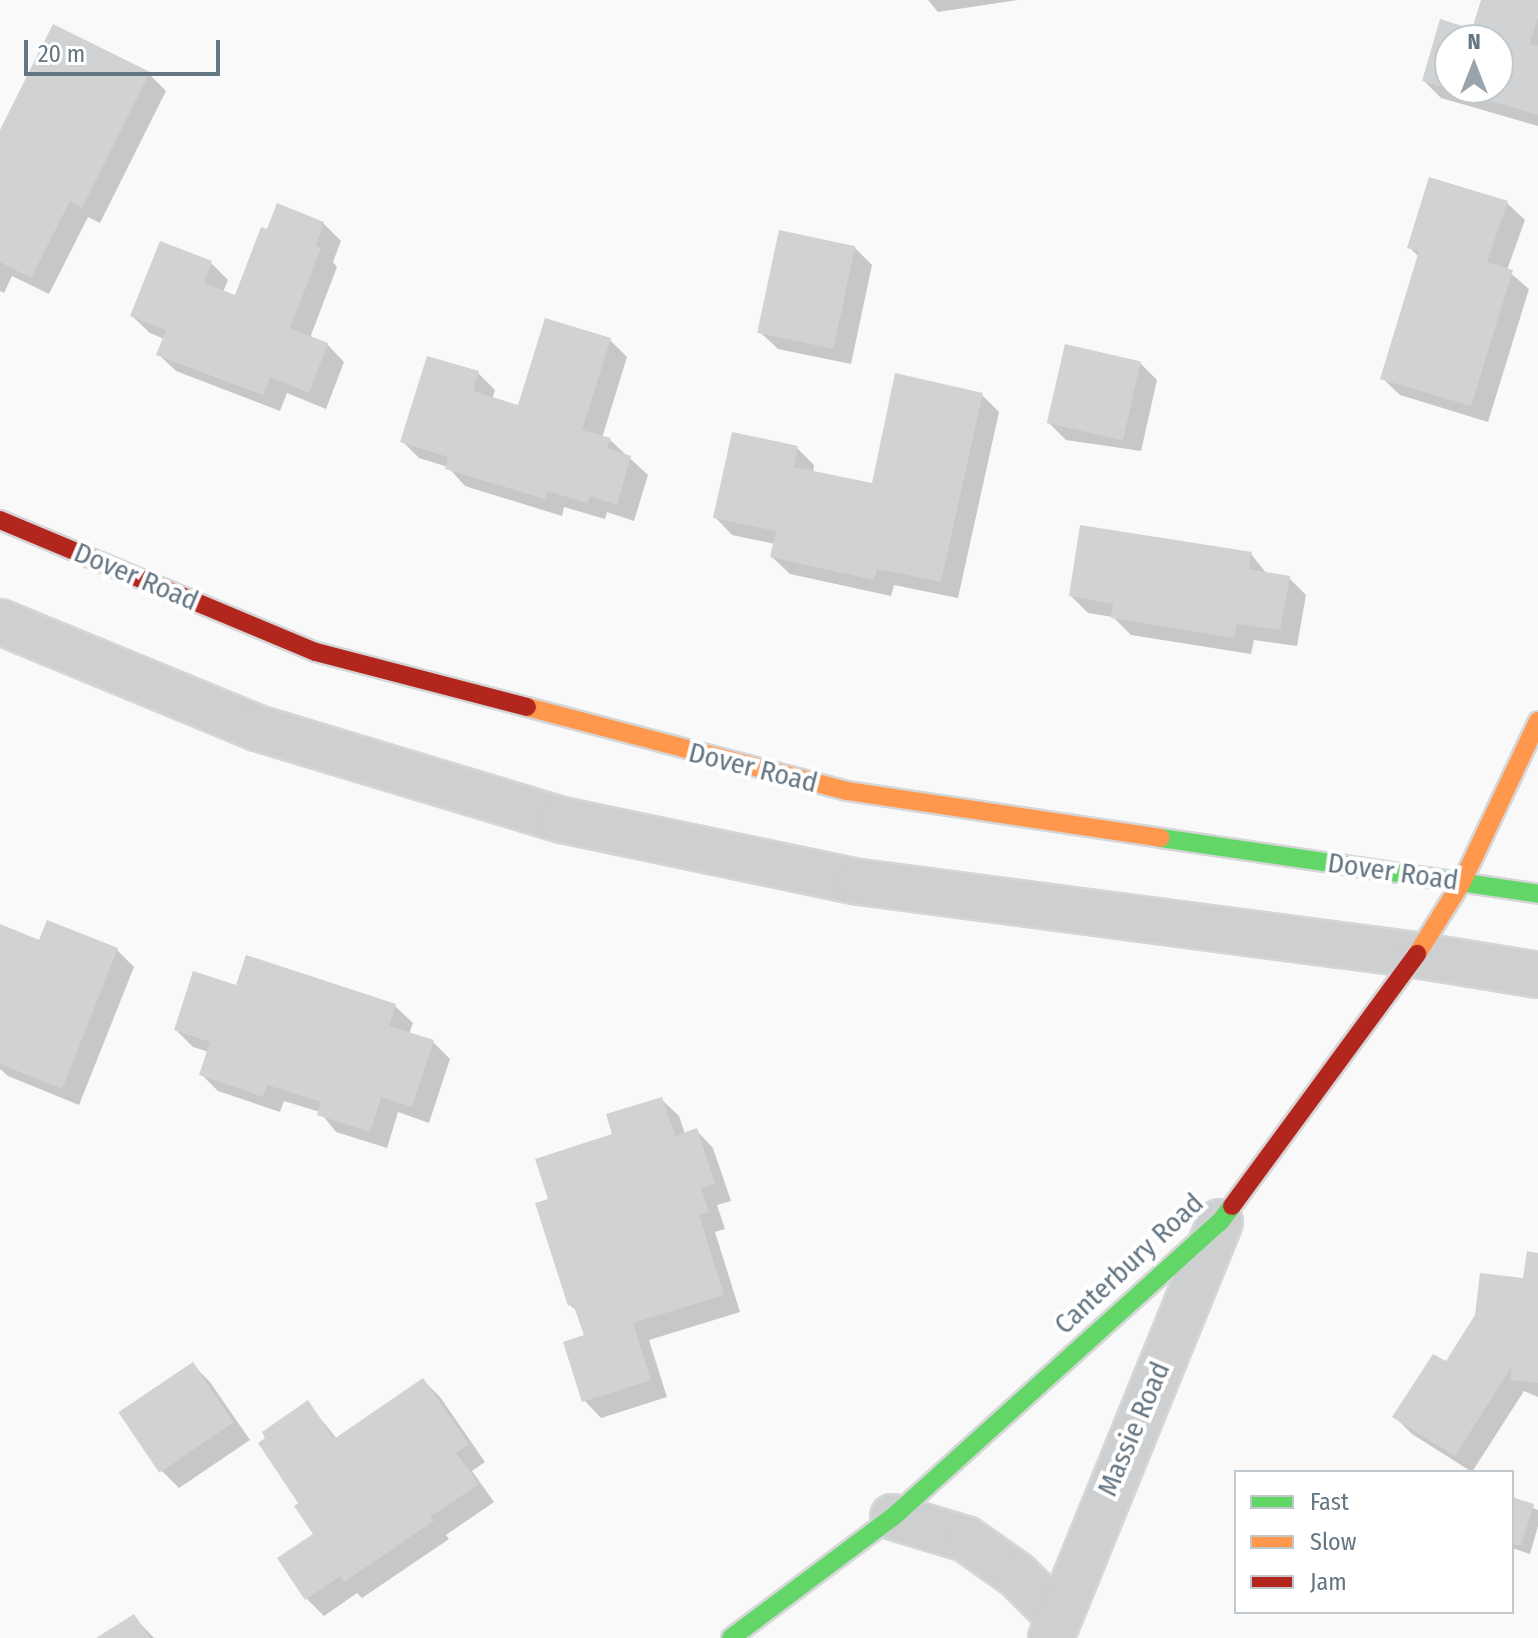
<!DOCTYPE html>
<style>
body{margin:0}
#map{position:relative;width:1538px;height:1638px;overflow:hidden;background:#f9f9f9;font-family:"Fira Sans Condensed",sans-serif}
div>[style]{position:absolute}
.shadow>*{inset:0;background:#0003}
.building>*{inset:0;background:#d0d2d3;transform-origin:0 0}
.roads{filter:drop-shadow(2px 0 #d5d6d7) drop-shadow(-2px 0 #d5d6d7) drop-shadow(0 2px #d5d6d7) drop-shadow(0 -2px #d5d6d7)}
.street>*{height:44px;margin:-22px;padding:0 22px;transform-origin:22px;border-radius:22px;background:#cecfd0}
.fast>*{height:18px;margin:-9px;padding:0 9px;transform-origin:9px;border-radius:9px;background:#63d668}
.slow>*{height:18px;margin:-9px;padding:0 9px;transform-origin:9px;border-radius:9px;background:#ff974d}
.jam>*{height:18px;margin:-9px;padding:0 9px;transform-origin:9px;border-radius:9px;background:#b3261e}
span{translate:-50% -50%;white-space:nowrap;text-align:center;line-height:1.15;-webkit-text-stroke:8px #fff;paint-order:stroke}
.street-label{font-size:28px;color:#657683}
.legend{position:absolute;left:1234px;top:1470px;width:280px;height:144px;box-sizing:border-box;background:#fff;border:2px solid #c1c8cd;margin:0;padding:10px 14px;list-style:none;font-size:24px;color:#657683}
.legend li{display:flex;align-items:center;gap:16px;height:40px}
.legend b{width:40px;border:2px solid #c1c8cd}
.north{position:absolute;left:1434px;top:24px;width:80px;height:80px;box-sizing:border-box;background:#fff;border:2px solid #c1c8cd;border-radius:50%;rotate:0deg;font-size:22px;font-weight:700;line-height:32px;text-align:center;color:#657683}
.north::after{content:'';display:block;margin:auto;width:28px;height:36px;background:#99a4ac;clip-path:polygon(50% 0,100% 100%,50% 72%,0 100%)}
.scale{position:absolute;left:24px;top:40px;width:196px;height:36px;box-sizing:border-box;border:4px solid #657683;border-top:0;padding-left:10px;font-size:24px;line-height:28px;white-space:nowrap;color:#657683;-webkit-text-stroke:6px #fff;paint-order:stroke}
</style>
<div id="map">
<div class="shadow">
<i style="clip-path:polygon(928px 0,1018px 0,938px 12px)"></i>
<i style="clip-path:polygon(evenodd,1483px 0,1538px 0,1538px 126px,1441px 98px,1424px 81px,1441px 22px,1473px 31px,1483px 0,1450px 40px,1498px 40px,1498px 88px,1450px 88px,1450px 40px)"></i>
<i style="clip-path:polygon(149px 74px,166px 91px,100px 223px,88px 217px,49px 294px,12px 276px,4px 293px,0 291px,0 135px)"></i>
<i style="clip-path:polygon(1507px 203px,1525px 220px,1507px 270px,1529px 289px,1488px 422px,1400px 395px,1382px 378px,1419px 257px,1409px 247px)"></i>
<i style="clip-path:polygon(323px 223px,341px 241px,333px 262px,337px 267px,310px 338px,327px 344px,344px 362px,326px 409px,287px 393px,280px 411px,176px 371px,158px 354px,164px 339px,150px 333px,132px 316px,211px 263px,228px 280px,223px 292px,236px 297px)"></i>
<i style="clip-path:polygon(854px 247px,872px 265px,851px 364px,778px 349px,760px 332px)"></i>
<i style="clip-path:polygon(610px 340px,627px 357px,602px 438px,610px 440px,648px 475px,634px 521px,607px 512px,605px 519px,564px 507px,562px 516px,465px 486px,448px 467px,419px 458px,402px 441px,478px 373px,495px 390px,492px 399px,519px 407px)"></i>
<i style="clip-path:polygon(1140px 363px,1157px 380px,1141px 451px,1066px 440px,1049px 423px)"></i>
<i style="clip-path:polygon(982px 395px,999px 412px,958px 598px,894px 585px,891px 596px,790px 574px,772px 557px,775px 544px,732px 535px,715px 517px,797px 448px,814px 465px,813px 473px,873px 486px)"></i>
<i style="clip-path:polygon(1251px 554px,1267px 574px,1289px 578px,1306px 595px,1297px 646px,1254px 640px,1251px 654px,1131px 635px,1113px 617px,1088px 613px,1071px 596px)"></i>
<i style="clip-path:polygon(0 926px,40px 942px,117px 950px,134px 967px,79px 1105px,8px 1076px,0 1069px)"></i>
<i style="clip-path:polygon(237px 988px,395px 1006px,413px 1023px,409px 1034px,433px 1042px,450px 1059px,429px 1123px,398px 1112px,387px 1148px,336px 1132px,320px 1112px,284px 1101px,280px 1112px,218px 1091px,201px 1074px,209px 1052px,193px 1047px,176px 1030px)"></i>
<i style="clip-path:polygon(661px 1099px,679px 1116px,685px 1134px,696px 1130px,713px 1148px,731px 1201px,717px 1205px,725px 1229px,715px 1232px,740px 1312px,649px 1340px,667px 1397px,601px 1418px,584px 1400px,586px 1336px,579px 1313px,570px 1305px,551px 1200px,615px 1135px)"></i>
<i style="clip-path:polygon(1538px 1255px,1538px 1397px,1524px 1391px,1472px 1472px,1412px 1434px,1395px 1417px,1525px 1281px)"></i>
<i style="clip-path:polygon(193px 1365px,210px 1382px,250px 1440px,179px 1488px,162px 1471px)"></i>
<i style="clip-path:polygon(423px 1380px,440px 1397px,485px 1462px,472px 1471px,494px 1502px,446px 1535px,449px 1539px,362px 1598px,357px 1593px,324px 1616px,307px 1599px,316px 1535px,301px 1503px,308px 1403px,337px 1439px)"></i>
<i style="clip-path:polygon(1512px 1499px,1538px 1510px,1538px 1526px,1530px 1554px,1512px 1548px)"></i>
<i style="clip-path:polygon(134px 1617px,154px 1638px,99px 1638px)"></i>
</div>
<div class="building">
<i style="clip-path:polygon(evenodd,1481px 0,1538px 0,1538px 17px,1530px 44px,1538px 46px,1538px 115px,1422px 81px,1440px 19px,1472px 29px,1481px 0,1450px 40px,1498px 40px,1498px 88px,1450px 88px,1450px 40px)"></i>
<i style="clip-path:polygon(53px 24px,150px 72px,82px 208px,70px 201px,31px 278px,0 262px,0 130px)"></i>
<i style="clip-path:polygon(1429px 177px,1508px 201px,1487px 262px,1513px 270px,1471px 406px,1380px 379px,1419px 251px,1407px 248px)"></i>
<i style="clip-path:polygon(277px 203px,324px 222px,316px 246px,321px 248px,290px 328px,328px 343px,309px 393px,270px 377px,263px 395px,156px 355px,166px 330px,130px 316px,160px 241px,212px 261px,204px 283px,235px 295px,261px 227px,267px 229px)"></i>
<i style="left:779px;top:230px;width:78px;height:105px;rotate:12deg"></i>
<i style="clip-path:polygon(545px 318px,611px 338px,582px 430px,611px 438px,607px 448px,631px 456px,617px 505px,590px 496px,587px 503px,547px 491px,545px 499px,445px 469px,448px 457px,400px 442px,427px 356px,479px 371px,473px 391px,518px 405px)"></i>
<i style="left:1065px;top:344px;width:78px;height:81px;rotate:13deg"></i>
<i style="clip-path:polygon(895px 373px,983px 393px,941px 582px,877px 569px,874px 580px,770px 557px,776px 531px,713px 518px,732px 432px,798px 446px,794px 467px,872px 483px)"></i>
<i style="clip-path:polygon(1080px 525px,1252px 552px,1249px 569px,1290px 576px,1280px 630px,1237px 624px,1234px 638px,1111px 618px,1113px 604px,1069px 596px)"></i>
<i style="clip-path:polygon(47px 920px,118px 948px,62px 1089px,0 1064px,0 924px,39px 940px)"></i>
<i style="clip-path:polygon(246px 955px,396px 1004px,389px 1026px,434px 1040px,412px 1107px,381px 1097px,370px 1132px,317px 1115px,321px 1102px,267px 1085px,263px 1097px,199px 1075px,210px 1042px,174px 1030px,193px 971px,236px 985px)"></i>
<i style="clip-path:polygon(662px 1097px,675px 1136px,697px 1128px,715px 1184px,701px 1188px,709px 1212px,699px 1215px,724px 1295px,633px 1323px,651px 1380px,582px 1402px,563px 1342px,584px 1335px,573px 1304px,568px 1306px,535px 1203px,548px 1199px,535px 1159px,612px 1134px,606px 1114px)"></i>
<i style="clip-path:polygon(1527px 1251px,1538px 1253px,1538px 1383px,1510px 1380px,1512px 1366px,1455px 1456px,1392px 1417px,1433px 1354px,1446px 1361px,1475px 1315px,1480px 1273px,1523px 1278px)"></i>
<i style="left:193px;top:1362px;width:73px;height:90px;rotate:56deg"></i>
<i style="clip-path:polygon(423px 1378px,469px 1444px,456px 1453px,479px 1484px,430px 1517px,434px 1521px,344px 1582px,340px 1576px,305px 1600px,277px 1558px,313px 1534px,294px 1506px,298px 1503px,258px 1443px,265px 1438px,262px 1432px,308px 1400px,334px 1439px)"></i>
<i style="clip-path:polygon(1512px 1497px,1534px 1504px,1521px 1546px,1512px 1544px)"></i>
<i style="clip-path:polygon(134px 1614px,150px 1638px,96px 1638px)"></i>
</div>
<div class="roads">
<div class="street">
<i style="left:0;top:622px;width:278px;rotate:22.4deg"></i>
<i style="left:257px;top:728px;width:319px;rotate:16.8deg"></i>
<i style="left:562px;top:820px;width:304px;rotate:11.8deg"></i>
<i style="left:860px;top:882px;width:561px;rotate:7.48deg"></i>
<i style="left:1416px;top:955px;width:124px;rotate:9.3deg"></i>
<i style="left:893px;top:1517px;width:76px;rotate:16.8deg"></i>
<i style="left:966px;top:1539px;width:62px;rotate:35.2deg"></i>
<i style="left:1017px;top:1575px;width:57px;rotate:45deg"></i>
<i style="left:1051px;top:1638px;width:449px;rotate:-67.9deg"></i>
</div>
<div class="fast">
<i style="left:1161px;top:838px;width:381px;rotate:8.4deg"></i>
<i style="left:731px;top:1638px;width:202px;rotate:-36.8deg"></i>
<i style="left:893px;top:1517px;width:440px;rotate:-42.1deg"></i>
<i style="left:1220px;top:1222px;width:20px;rotate:-53deg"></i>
</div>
<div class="slow">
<i style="left:527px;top:707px;width:331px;rotate:14.7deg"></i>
<i style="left:847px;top:791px;width:317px;rotate:8.5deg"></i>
<i style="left:1417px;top:954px;width:85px;rotate:-58deg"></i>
<i style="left:1462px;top:882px;width:178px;rotate:-64.7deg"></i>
</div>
<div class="jam">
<i style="left:0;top:520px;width:342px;rotate:22.7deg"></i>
<i style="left:316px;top:652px;width:218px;rotate:14.6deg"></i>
<i style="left:1232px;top:1206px;width:313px;rotate:-53.7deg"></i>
</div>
</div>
<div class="street-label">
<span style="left:136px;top:577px;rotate:23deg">Dover Road</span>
<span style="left:753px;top:768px;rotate:14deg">Dover Road</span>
<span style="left:1393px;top:872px;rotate:8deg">Dover Road</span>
<span style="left:1129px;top:1264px;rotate:-43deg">Canterbury Road</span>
<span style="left:1134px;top:1429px;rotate:-67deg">Massie Road</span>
</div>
<ul class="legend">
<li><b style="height:10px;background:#63d668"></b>Fast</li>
<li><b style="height:10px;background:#ff974d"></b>Slow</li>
<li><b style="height:10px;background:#b3261e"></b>Jam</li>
</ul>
<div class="north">N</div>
<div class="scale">20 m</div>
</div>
